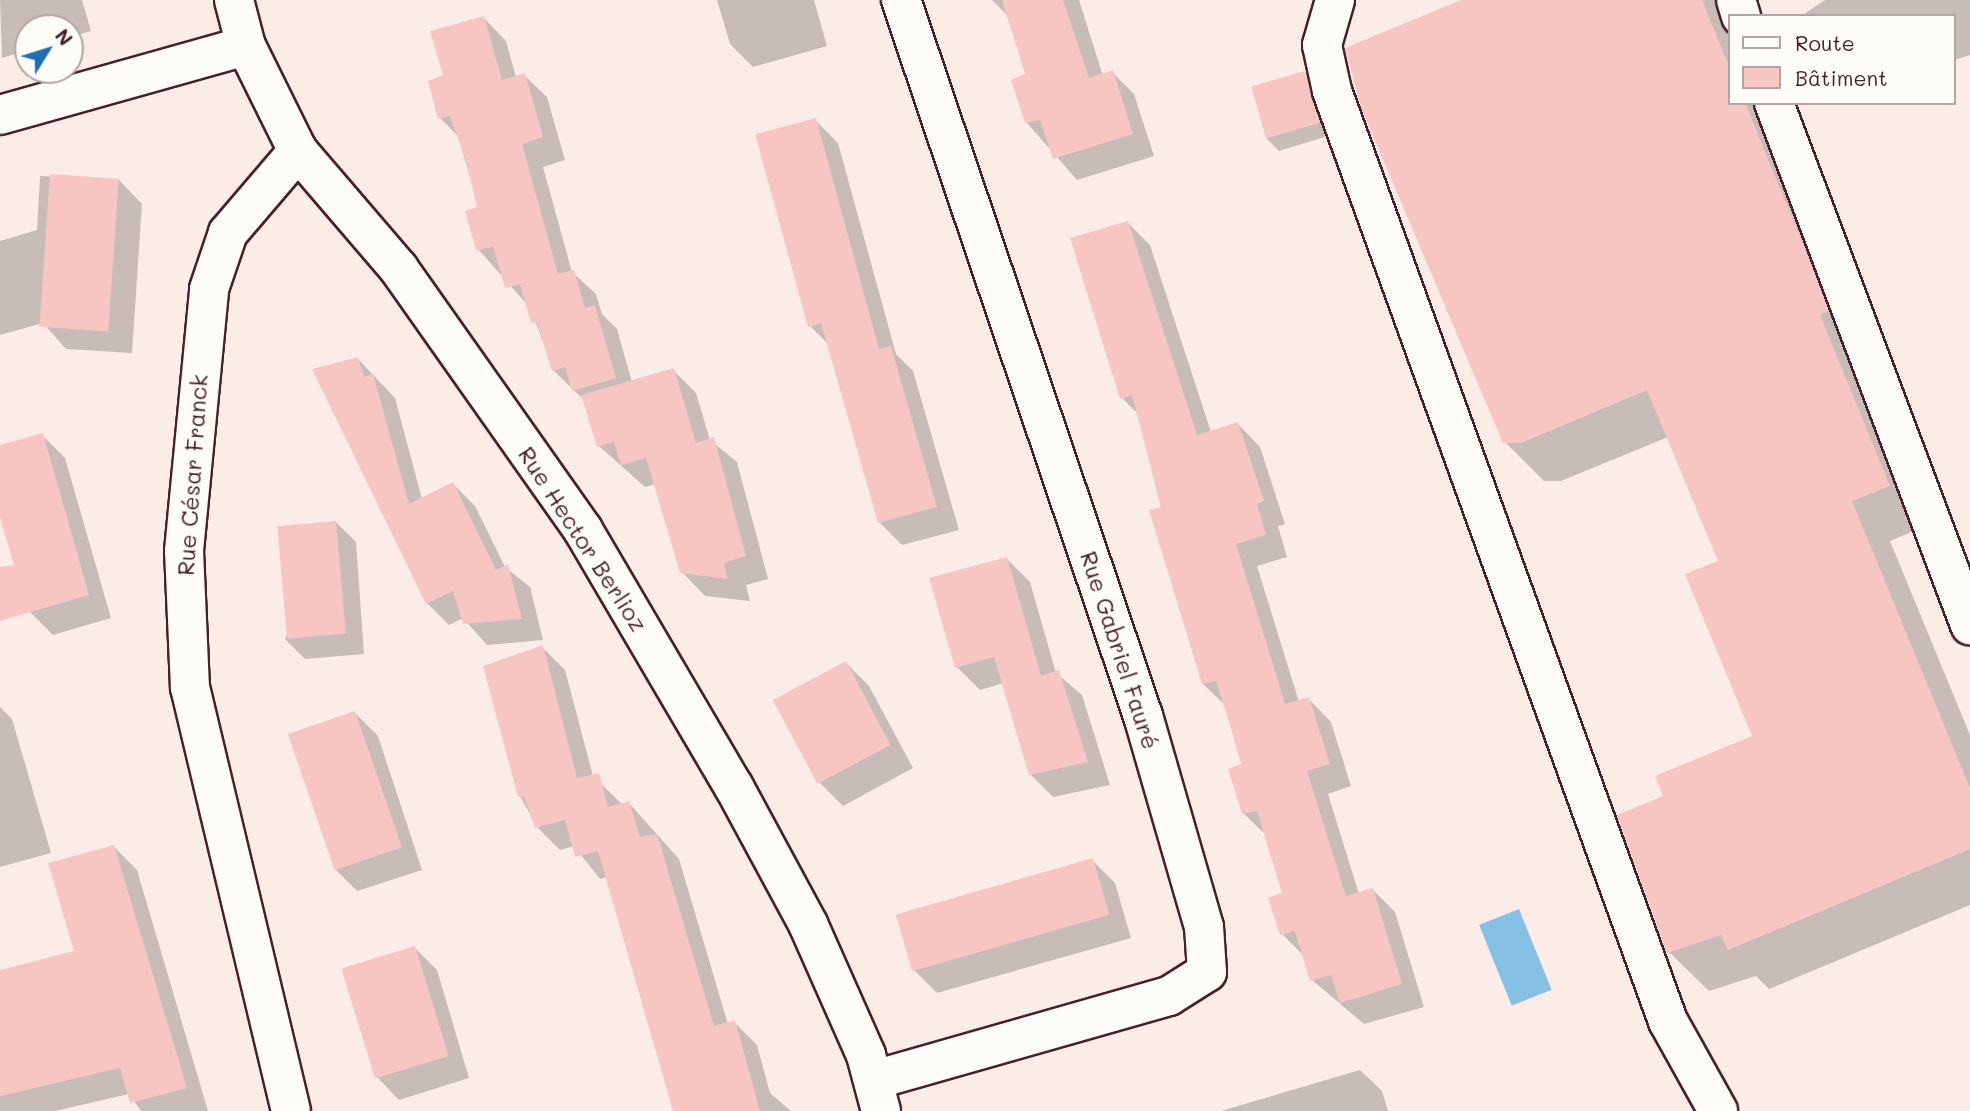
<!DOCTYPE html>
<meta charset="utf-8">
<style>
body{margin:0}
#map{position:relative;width:1970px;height:1111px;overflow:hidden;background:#fbece7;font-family:Mali,sans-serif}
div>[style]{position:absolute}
.water>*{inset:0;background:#85c1e4;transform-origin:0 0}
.shadow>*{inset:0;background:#0003}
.building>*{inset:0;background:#f7c6c3;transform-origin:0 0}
.roads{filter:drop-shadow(2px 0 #4a1f2b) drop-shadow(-2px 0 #4a1f2b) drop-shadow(0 2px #4a1f2b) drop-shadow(0 -2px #4a1f2b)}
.minor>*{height:38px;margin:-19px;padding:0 19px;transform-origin:19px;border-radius:19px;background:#fdfcf7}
span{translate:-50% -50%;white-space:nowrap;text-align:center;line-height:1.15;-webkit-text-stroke:5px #fdfcf7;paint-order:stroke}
.street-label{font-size:23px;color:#4a1f2b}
.legend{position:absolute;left:1728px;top:14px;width:228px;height:91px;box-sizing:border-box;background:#fdfcf7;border:2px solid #b5a4a5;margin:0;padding:9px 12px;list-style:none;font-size:21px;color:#4a1f2b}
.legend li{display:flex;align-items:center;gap:14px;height:35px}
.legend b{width:35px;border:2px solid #b5a4a5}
.north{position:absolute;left:14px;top:14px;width:70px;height:70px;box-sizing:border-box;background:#fdfcf7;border:2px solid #b5a4a5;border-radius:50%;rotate:52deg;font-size:19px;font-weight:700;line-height:28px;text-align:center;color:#4a1f2b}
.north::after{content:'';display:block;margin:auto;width:24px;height:32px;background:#1f6fb2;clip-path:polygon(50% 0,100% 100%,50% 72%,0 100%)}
</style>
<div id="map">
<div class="water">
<i style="left:1519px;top:909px;width:87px;height:43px;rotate:68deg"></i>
</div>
<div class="shadow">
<i style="clip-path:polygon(0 0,82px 0,91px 31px,70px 37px,70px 28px,28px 28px,28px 50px,2px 58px)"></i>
<i style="clip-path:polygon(717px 0,814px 0,827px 46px,753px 67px,730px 44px)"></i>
<i style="clip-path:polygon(992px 0,1079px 0,1103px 76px,1112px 72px,1134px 94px,1154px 156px,1077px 180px,1027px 123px,1027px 75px,1010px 18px)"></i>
<i style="clip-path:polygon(1466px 0,1732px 0,1730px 103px,1766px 103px,1928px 525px,1890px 541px,1970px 735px,1970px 905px,1769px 989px,1756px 976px,1709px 991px,1669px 952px,1666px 797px,1755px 737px,1720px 562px,1668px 437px,1561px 481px,1544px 481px,1505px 442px)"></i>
<i style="clip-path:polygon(1825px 0,1970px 0,1970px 55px,1954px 60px,1954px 16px,1801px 16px)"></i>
<i style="clip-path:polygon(484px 18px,506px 41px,516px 77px,524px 75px,547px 97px,565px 160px,543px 167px,572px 272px,596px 294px,602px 314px,617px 329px,632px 382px,673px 370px,696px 393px,710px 440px,737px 462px,768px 579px,746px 585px,750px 601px,705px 596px,682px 572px,656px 484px,645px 487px,599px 446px,586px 402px,553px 370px,531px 309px,478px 249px,479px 208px,458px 136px,440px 118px,445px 76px)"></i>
<i style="clip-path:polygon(1305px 73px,1316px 85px,1331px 135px,1279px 151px,1267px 139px)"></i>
<i style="clip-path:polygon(815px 120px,838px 143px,896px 354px,913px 371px,959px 530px,902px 545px,879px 522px,830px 346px,810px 326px)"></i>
<i style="clip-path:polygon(40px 176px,119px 180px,142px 204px,132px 353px,66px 349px,43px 323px,0 335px,0 241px,37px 230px)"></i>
<i style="clip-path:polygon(1128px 223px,1150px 245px,1211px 432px,1238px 424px,1260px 447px,1285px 524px,1278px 526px,1287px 557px,1257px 566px,1299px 702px,1309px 699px,1331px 722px,1351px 786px,1328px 794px,1359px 894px,1373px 890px,1395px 912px,1424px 1007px,1364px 1024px,1312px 980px,1305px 957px,1282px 934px,1284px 894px,1267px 836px,1243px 813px,1243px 765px,1226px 706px,1203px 684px,1139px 415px,1122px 398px)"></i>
<i style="clip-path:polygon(358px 359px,395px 398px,422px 499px,453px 484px,475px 506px,505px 567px,530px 587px,543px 640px,487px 645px,463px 618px,449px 625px,427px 603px)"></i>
<i style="clip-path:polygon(42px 435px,65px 458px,111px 618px,53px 635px,30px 612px,0 510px,0 447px)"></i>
<i style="clip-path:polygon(336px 522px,356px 542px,364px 654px,305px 659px,285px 639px)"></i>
<i style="clip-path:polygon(1007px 559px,1030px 582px,1056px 673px,1082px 695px,1110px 785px,1053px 797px,1030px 774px,1004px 683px,980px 690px,957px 667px)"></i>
<i style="clip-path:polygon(542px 647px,565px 670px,593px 776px,623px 805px,629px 803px,679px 859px,728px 1024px,734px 1022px,757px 1045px,770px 1093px,791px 1111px,674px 1111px,607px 877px,600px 879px,574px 846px,560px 850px,537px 827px,520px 796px)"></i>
<i style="clip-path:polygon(846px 663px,869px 686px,913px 768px,843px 806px,820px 783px)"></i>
<i style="clip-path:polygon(0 707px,12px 719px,51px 853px,0 867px)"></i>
<i style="clip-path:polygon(355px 713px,378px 736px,422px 870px,357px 891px,334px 868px)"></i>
<i style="clip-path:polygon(114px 847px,137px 870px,208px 1111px,141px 1111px,129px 1094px,55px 1111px,0 1111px,0 972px,77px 952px)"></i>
<i style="clip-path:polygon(1092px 860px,1115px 883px,1131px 938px,937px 993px,914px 970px)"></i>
<i style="clip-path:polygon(415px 948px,437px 970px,469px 1078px,399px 1100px,377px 1077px)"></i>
<i style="clip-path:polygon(1360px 1070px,1382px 1091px,1388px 1111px,1221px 1111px)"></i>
</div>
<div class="building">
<i style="clip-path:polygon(1002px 0,1063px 0,1089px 78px,1113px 70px,1133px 134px,1053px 159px,1040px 120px,1025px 123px,1011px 80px,1025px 74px)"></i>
<i style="clip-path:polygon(1461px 0,1702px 0,1730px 69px,1730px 103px,1745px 103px,1803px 244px,1829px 311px,1820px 315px,1890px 486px,1852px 501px,1970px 788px,1970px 849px,1728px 950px,1721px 935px,1667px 953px,1617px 815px,1663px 796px,1655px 776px,1752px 736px,1685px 574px,1718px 561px,1647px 390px,1521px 443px,1503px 443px,1362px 110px,1345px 48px)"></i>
<i style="clip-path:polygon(484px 16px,502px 80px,525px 73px,543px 137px,522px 144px,558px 274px,574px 270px,585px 308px,595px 305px,616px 378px,572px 391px,565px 367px,552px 371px,537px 322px,531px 323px,520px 285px,529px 282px,505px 288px,493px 247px,476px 250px,465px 211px,477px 207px,466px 161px,450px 116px,438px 119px,428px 81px,443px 75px,430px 31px)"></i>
<i style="left:1305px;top:71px;width:54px;height:56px;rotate:74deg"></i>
<i style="clip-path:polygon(816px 118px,879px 349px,891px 346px,937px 507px,878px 523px,821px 323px,808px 327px,755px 134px)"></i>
<i style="left:50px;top:174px;width:69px;height:153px;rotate:4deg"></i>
<i style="clip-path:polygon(1128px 221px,1197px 435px,1238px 422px,1264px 501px,1257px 504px,1266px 535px,1236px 544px,1285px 704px,1309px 697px,1330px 764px,1307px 771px,1346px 896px,1373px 888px,1402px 984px,1340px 1003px,1331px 975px,1310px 981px,1295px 931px,1280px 935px,1268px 898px,1282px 893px,1269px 851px,1257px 811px,1242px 814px,1228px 769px,1241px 764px,1229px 722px,1216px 681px,1202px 684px,1149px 510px,1161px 507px,1132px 395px,1120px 399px,1070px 238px)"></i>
<i style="clip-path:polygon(358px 357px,364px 377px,373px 374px,409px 504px,453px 482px,496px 570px,508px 564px,522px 619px,463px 624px,453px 591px,426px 604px,312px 369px)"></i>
<i style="clip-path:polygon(674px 368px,696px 443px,714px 437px,746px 556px,724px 563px,728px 579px,680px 573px,646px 458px,621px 465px,614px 442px,597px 447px,581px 395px)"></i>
<i style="clip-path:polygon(43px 433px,89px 595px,0 621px,0 567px,14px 565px,0 518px,0 445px)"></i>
<i style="left:336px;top:521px;width:113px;height:59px;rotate:85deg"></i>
<i style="clip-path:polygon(1007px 557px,1041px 676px,1059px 670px,1088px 762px,1029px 775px,994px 657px,955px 668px,929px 578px)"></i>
<i style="clip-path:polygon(543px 645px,577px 778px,599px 773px,608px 807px,629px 801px,640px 837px,657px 834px,714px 1026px,735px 1020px,760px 1111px,673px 1111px,598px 851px,575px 857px,565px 820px,535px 828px,524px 796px,518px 797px,483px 666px)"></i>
<i style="left:846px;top:661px;width:95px;height:83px;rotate:62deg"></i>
<i style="left:355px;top:711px;width:144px;height:71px;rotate:71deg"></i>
<i style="clip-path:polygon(114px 845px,187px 1088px,130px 1103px,120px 1068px,0 1096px,0 970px,74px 951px,48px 863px)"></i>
<i style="left:1093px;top:858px;width:59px;height:205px;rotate:74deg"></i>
<i style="left:415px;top:946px;width:115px;height:77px;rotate:73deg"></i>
</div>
<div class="roads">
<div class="minor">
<i style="left:234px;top:0;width:48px;rotate:75.4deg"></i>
<i style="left:246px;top:46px;width:117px;rotate:63.7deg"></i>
<i style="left:298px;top:151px;width:155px;rotate:49.4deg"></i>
<i style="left:399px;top:269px;width:319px;rotate:54.8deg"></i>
<i style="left:583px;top:530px;width:298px;rotate:59.6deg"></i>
<i style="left:734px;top:787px;width:156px;rotate:61.6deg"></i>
<i style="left:808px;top:924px;width:143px;rotate:66.1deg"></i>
<i style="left:866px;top:1055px;width:58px;rotate:75deg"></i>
<i style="left:1335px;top:0;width:47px;rotate:106.1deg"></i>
<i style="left:1322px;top:45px;width:47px;rotate:77.7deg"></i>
<i style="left:1332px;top:91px;width:989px;rotate:70.14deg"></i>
<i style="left:1668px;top:1021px;width:103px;rotate:60.9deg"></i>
<i style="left:1736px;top:0;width:17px;rotate:73deg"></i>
<i style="left:1774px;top:103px;width:558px;rotate:69.42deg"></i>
<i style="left:0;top:115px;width:255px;rotate:-15.7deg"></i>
<i style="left:874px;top:1080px;width:307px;rotate:-15.9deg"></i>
<i style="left:1169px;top:996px;width:45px;rotate:-32.3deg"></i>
<i style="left:1207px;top:972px;width:45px;rotate:-93.8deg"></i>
<i style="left:1204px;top:927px;width:220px;rotate:-106.1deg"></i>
<i style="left:1143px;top:716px;width:756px;rotate:-108.67deg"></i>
<i style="left:291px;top:1111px;width:435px;rotate:-103.4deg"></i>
<i style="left:190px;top:688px;width:137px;rotate:-92.5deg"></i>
<i style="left:184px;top:551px;width:263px;rotate:-84.5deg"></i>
<i style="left:209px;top:289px;width:59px;rotate:-71.3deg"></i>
<i style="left:228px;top:233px;width:108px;rotate:-49.5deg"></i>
</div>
</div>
<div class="street-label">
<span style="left:192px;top:475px;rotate:-86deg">Rue César Franck</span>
<span style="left:583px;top:539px;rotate:57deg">Rue Hector Berlioz</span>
<span style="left:1120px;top:650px;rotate:72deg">Rue Gabriel Fauré</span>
</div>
<ul class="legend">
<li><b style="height:9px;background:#fdfcf7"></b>Route</li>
<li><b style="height:19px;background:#f7c6c3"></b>Bâtiment</li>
</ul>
<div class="north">N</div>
</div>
